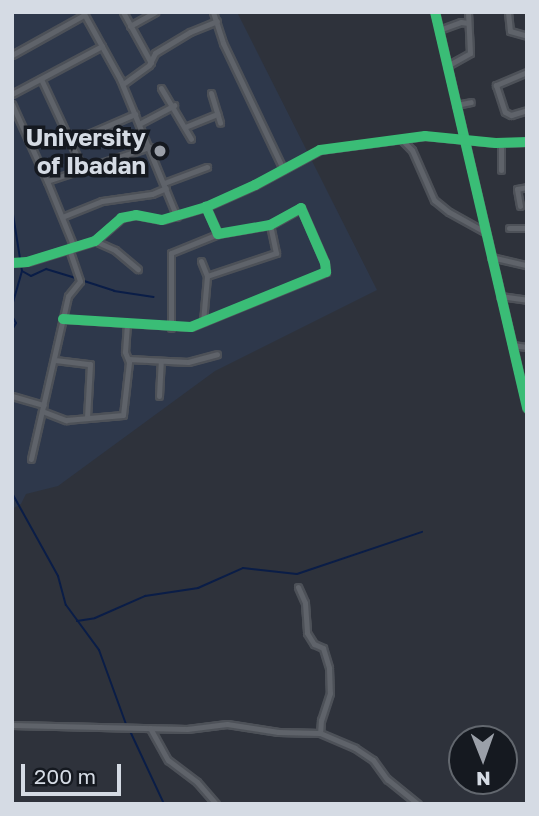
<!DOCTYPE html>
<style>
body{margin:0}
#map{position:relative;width:539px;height:816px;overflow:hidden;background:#2e323b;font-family:"Golos Text",sans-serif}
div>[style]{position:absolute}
.built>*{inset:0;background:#2e384b}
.stream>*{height:2px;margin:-1px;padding:0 1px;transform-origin:1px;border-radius:1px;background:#0a1d47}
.roads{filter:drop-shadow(2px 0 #4d5158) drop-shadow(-2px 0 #4d5158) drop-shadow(0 2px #4d5158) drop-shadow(0 -2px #4d5158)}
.minor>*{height:5px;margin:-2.5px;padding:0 2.5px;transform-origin:2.5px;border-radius:2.5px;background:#5f636a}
.cycleway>*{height:10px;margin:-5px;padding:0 5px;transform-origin:5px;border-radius:5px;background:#3abd76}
.dots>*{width:19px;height:19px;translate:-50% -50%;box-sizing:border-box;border:4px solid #151920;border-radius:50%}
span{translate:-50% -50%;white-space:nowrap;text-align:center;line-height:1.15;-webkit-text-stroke:7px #151920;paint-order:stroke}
.poi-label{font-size:24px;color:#d5dbe4;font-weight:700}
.right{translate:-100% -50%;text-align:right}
.frame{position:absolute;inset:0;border:14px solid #d5dbe4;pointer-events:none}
.north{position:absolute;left:448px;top:725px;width:70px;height:70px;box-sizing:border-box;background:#151920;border:2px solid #62676e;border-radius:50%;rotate:179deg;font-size:19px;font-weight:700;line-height:28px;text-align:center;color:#d5dbe4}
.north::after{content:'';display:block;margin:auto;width:24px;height:32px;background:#9ba0a9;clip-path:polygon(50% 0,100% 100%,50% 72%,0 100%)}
.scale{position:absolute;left:21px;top:764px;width:100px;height:32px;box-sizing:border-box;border:4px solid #d5dbe4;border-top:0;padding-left:9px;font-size:21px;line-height:24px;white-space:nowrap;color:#d5dbe4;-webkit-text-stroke:5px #151920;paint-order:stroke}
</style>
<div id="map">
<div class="built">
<i style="clip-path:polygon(12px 12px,237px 12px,377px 290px,215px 371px,58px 486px,26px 494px,21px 504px,12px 509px)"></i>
</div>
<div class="stream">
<i style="left:12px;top:208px;width:64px;rotate:81deg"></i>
<i style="left:22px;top:271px;width:37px;rotate:106deg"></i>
<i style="left:22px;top:271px;width:10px;rotate:29deg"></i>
<i style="left:31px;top:276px;width:17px;rotate:-25deg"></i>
<i style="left:46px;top:269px;width:31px;rotate:17deg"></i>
<i style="left:81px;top:280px;width:35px;rotate:18deg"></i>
<i style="left:114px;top:291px;width:40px;rotate:8.5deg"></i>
<i style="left:12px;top:316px;width:8px;rotate:60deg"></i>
<i style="left:16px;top:323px;width:8px;rotate:120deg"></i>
<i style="left:12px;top:493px;width:95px;rotate:61deg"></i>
<i style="left:58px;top:576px;width:30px;rotate:75deg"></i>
<i style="left:66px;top:605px;width:56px;rotate:53.7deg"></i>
<i style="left:99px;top:650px;width:79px;rotate:70deg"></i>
<i style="left:77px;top:621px;width:18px;rotate:-9deg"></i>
<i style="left:95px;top:618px;width:55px;rotate:-23.7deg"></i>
<i style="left:145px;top:596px;width:54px;rotate:-8.6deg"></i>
<i style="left:198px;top:588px;width:49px;rotate:-24deg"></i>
<i style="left:243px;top:568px;width:54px;rotate:6.3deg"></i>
<i style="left:297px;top:574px;width:132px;rotate:-18.6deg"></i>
<i style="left:130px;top:731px;width:81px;rotate:65deg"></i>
</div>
<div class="roads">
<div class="minor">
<i style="left:83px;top:12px;width:77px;rotate:61.1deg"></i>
<i style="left:120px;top:79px;width:149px;rotate:67.6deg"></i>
<i style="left:123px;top:12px;width:58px;rotate:61.2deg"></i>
<i style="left:213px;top:12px;width:33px;rotate:72deg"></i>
<i style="left:223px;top:43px;width:140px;rotate:64.5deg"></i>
<i style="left:435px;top:12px;width:407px;rotate:76.9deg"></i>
<i style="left:508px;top:12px;width:19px;rotate:84deg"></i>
<i style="left:510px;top:31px;width:18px;rotate:16deg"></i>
<i style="left:130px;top:26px;width:29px;rotate:-29deg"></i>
<i style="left:439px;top:30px;width:23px;rotate:-20deg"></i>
<i style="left:461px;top:22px;width:7px;rotate:8deg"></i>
<i style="left:12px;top:55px;width:82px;rotate:-29.1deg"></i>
<i style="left:447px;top:66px;width:26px;rotate:-29deg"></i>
<i style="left:470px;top:53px;width:41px;rotate:-92.8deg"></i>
<i style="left:527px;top:72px;width:34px;rotate:157deg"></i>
<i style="left:496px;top:85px;width:28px;rotate:72deg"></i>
<i style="left:505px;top:112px;width:7px;rotate:27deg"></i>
<i style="left:511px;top:115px;width:17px;rotate:-17deg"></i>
<i style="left:41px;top:79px;width:99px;rotate:65deg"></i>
<i style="left:123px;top:84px;width:32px;rotate:-36deg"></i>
<i style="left:149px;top:65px;width:13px;rotate:-63deg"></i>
<i style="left:155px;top:53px;width:41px;rotate:-31deg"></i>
<i style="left:190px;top:32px;width:29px;rotate:-22deg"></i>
<i style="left:161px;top:88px;width:59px;rotate:59.5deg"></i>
<i style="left:211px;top:93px;width:31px;rotate:73deg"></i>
<i style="left:12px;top:94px;width:102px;rotate:-28.1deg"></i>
<i style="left:12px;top:104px;width:85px;rotate:65.6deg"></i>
<i style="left:47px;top:181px;width:108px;rotate:-18.4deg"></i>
<i style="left:456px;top:105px;width:15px;rotate:-11deg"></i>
<i style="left:139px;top:124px;width:40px;rotate:-28deg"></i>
<i style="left:185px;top:127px;width:35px;rotate:-22deg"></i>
<i style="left:402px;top:140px;width:14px;rotate:45deg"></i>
<i style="left:412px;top:150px;width:55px;rotate:66.3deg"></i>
<i style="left:434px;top:200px;width:19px;rotate:39deg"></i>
<i style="left:449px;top:212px;width:41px;rotate:29.1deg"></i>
<i style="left:70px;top:142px;width:71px;rotate:-23.3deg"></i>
<i style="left:501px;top:170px;width:27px;rotate:-90deg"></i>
<i style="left:47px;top:181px;width:71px;rotate:67.8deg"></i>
<i style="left:164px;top:183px;width:46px;rotate:-20.4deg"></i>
<i style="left:520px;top:206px;width:17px;rotate:-100deg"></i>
<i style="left:517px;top:189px;width:10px;rotate:-11deg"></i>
<i style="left:62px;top:217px;width:43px;rotate:-21.8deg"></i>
<i style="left:102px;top:201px;width:50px;rotate:-8deg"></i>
<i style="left:152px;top:194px;width:15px;rotate:-23deg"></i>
<i style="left:509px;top:228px;width:18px"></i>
<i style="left:95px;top:241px;width:22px;rotate:24deg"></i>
<i style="left:115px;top:250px;width:30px;rotate:40deg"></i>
<i style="left:491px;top:257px;width:37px;rotate:13deg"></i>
<i style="left:201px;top:261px;width:16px;rotate:68deg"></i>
<i style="left:207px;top:276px;width:73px;rotate:-18.4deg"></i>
<i style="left:276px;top:253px;width:29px;rotate:-102deg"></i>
<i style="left:12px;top:263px;width:15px;rotate:-4deg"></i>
<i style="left:27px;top:262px;width:71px;rotate:-17.2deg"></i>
<i style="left:95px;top:241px;width:35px;rotate:-41deg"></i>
<i style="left:121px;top:218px;width:15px;rotate:-11deg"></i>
<i style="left:136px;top:215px;width:26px;rotate:11deg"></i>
<i style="left:162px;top:220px;width:46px;rotate:-16.5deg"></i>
<i style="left:206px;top:207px;width:54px;rotate:-24.2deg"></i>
<i style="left:255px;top:185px;width:74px;rotate:-28.3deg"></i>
<i style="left:320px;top:150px;width:106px;rotate:-7.6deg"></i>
<i style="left:425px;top:136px;width:71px;rotate:5.6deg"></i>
<i style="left:496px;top:143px;width:31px;rotate:-2deg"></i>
<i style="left:500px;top:296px;width:27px;rotate:8deg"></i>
<i style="left:63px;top:319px;width:128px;rotate:3.6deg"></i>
<i style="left:191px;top:327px;width:146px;rotate:-22.2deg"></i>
<i style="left:326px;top:272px;width:9px;rotate:-96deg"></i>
<i style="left:325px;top:263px;width:60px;rotate:-113.6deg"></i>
<i style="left:301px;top:208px;width:35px;rotate:151deg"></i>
<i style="left:270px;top:225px;width:53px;rotate:170.2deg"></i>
<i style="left:218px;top:234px;width:30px;rotate:-114deg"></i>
<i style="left:203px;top:322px;width:46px;rotate:-85deg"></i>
<i style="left:171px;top:328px;width:75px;rotate:-90deg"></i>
<i style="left:171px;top:253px;width:51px;rotate:-22deg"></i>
<i style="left:512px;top:345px;width:15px;rotate:8deg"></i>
<i style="left:128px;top:359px;width:60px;rotate:2.9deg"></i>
<i style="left:188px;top:362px;width:30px;rotate:-15deg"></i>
<i style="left:55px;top:360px;width:35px;rotate:7deg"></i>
<i style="left:90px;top:364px;width:54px;rotate:93.2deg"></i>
<i style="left:12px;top:396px;width:33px;rotate:16deg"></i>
<i style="left:159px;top:396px;width:35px;rotate:-87deg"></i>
<i style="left:42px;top:411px;width:26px;rotate:21deg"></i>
<i style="left:66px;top:420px;width:57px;rotate:-5deg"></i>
<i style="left:123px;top:415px;width:53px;rotate:-83.5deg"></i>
<i style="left:129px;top:362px;width:11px;rotate:-112deg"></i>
<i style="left:125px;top:352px;width:28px;rotate:-86deg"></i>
<i style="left:31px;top:459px;width:167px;rotate:-77.2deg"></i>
<i style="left:68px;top:296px;width:19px;rotate:-51deg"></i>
<i style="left:80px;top:281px;width:34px;rotate:-109deg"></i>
<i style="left:298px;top:587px;width:17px;rotate:66deg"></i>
<i style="left:305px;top:603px;width:30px;rotate:86deg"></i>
<i style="left:307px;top:633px;width:13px;rotate:58deg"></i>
<i style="left:314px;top:644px;width:10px;rotate:24deg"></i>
<i style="left:323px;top:648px;width:21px;rotate:73deg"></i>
<i style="left:329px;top:668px;width:25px;rotate:88deg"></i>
<i style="left:330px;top:693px;width:28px;rotate:108deg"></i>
<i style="left:321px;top:720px;width:13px;rotate:94deg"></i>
<i style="left:320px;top:733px;width:38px;rotate:23deg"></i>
<i style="left:355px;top:748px;width:22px;rotate:34deg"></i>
<i style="left:373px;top:760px;width:24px;rotate:54deg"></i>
<i style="left:387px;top:779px;width:40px;rotate:39deg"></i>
<i style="left:12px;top:725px;width:175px;rotate:1.3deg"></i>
<i style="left:187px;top:729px;width:40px;rotate:-7.1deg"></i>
<i style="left:227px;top:724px;width:52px;rotate:8.9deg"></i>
<i style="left:278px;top:732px;width:42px;rotate:1.4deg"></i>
<i style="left:150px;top:728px;width:37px;rotate:61deg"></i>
<i style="left:168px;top:760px;width:36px;rotate:37deg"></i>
<i style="left:197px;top:782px;width:29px;rotate:49deg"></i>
</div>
</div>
<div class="cycleway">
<i style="left:435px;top:12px;width:407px;rotate:76.9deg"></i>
<i style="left:12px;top:263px;width:15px;rotate:-4deg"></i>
<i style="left:27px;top:262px;width:71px;rotate:-17.2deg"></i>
<i style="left:95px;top:241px;width:35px;rotate:-41deg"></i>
<i style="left:121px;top:218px;width:15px;rotate:-11deg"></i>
<i style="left:136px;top:215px;width:26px;rotate:11deg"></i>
<i style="left:162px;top:220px;width:46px;rotate:-16.5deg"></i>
<i style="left:206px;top:207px;width:54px;rotate:-24.2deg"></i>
<i style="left:255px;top:185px;width:74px;rotate:-28.3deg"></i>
<i style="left:320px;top:150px;width:106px;rotate:-7.6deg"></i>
<i style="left:425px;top:136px;width:71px;rotate:5.6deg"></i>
<i style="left:496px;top:143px;width:31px;rotate:-2deg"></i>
<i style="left:63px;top:319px;width:128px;rotate:3.6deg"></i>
<i style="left:191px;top:327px;width:146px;rotate:-22.2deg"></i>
<i style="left:326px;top:272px;width:9px;rotate:-96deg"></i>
<i style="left:325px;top:263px;width:60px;rotate:-113.6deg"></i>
<i style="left:301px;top:208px;width:35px;rotate:151deg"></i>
<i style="left:270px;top:225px;width:53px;rotate:170.2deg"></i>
<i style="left:218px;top:234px;width:30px;rotate:-114deg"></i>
</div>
<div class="dots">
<i style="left:160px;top:151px;background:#9ba0a9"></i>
</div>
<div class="poi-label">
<span class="right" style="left:146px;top:151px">University<br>of Ibadan</span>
</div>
<div class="frame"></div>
<div class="north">N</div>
<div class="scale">200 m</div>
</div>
